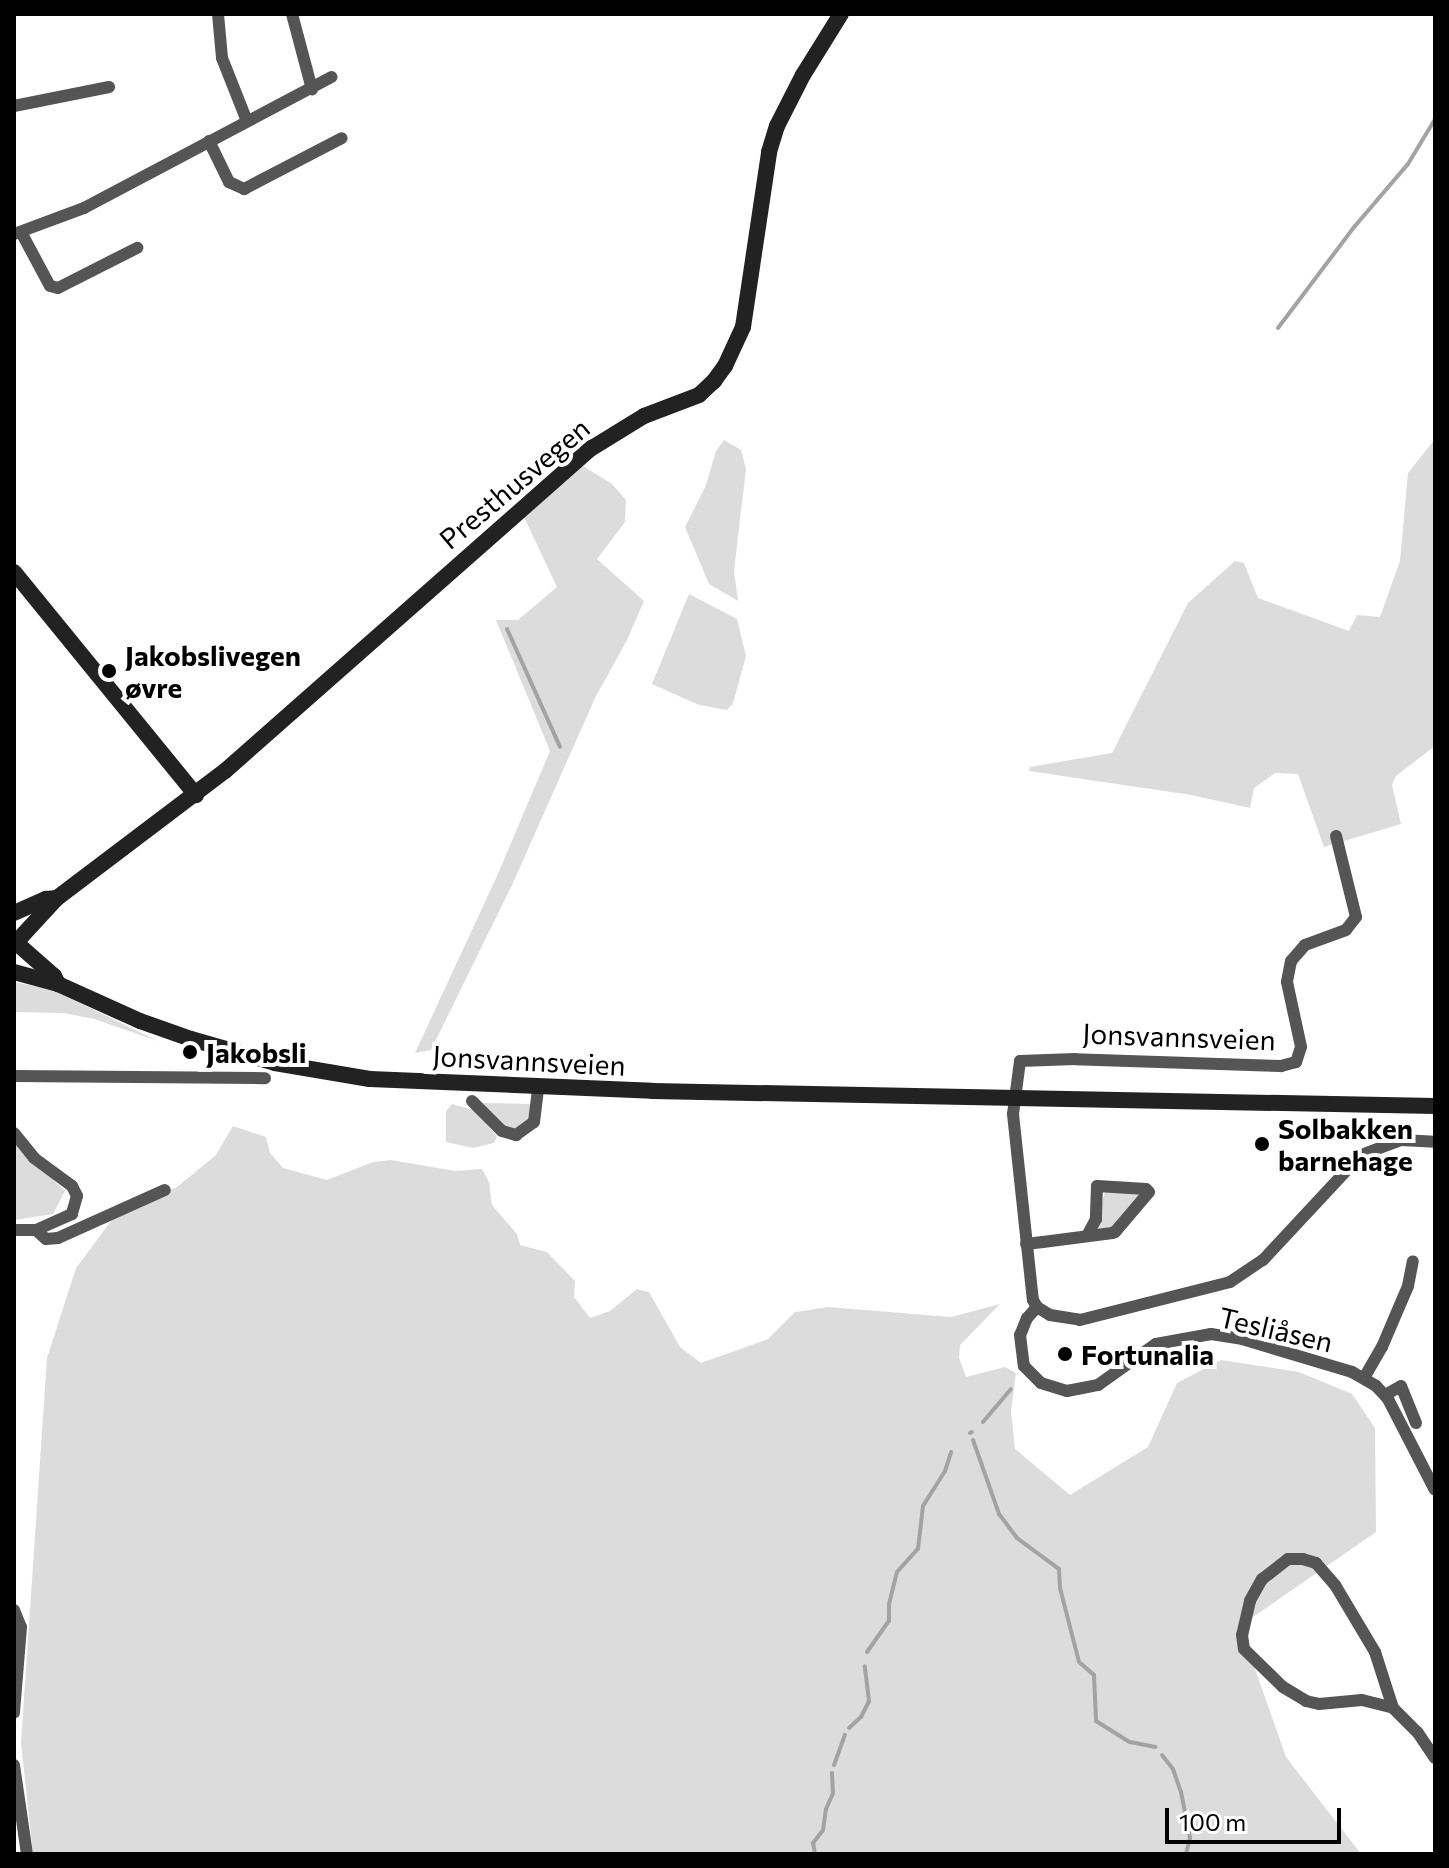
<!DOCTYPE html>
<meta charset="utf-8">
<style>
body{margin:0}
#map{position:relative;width:1449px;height:1868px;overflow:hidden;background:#fff;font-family:Commissioner,sans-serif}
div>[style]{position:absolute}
.green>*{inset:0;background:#dcdcdc}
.stream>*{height:4px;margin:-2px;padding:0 2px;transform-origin:2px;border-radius:2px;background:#a3a3a3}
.street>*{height:12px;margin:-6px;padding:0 6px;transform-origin:6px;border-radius:6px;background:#555}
.secondary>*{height:16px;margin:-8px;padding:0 8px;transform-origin:8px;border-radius:8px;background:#222}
.dots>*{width:22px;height:22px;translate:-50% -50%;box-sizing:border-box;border:4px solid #fff;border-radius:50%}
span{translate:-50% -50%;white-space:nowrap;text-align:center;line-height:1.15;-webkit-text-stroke:8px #fff;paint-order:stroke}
.street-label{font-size:28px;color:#000}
.poi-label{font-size:28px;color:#000;font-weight:700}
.left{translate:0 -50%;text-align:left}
.frame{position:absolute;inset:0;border:16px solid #000;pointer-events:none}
.scale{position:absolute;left:1165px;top:1808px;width:176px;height:36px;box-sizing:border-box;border:4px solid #000;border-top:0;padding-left:10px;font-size:24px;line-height:28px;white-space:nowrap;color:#000;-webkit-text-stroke:6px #fff;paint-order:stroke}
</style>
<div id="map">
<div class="green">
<i style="clip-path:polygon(1435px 439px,1435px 746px,1396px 776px,1392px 785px,1401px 824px,1324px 847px,1298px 774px,1275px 773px,1254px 788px,1250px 808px,1191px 795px,1029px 771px,1030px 767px,1112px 753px,1188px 603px,1235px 561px,1244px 563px,1258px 598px,1349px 631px,1357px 615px,1380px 617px,1400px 561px,1408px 473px)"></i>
<i style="clip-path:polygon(724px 440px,741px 450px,746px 469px,734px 571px,738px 601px,709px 584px,685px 527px,706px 485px,716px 451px)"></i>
<i style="clip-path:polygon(583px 466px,612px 484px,626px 500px,625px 522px,597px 559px,644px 601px,627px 640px,595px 698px,513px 883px,431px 1050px,415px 1053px,497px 876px,550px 751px,496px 620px,518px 620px,557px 587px,524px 517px)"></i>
<i style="clip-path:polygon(689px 594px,737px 619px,746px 656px,733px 703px,727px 710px,699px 705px,652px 684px)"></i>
<i style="clip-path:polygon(14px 982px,53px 990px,158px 1041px,94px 1019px,64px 1013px,14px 1012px)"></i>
<i style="clip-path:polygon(483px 1103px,530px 1104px,532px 1115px,522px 1129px,507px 1129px)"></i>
<i style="clip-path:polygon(452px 1104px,474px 1110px,497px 1136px,494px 1143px,473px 1148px,446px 1142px,446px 1111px)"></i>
<i style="clip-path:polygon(233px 1126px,266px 1137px,270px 1153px,283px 1168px,327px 1180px,373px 1162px,391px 1160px,455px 1171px,482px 1169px,489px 1182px,492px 1205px,517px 1234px,520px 1245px,547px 1252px,575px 1281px,574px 1297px,590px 1318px,610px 1311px,637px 1289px,649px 1292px,680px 1347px,701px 1363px,768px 1339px,795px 1312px,828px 1307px,951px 1317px,1000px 1304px,960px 1345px,959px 1358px,966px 1377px,1005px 1367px,1016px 1373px,1011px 1411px,1015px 1449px,1070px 1495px,1148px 1447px,1177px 1383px,1221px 1360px,1299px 1372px,1352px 1394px,1375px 1428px,1376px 1532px,1240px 1626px,1286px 1757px,1361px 1854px,33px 1854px,21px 1743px,47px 1358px,76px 1268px,117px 1213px,177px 1187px,216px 1155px)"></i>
<i style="clip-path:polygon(14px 1142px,65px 1191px,53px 1214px,14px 1220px)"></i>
<i style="clip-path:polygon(1105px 1191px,1139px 1193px,1142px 1197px,1110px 1230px,1098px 1232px,1096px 1228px)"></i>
</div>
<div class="stream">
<i style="left:1278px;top:328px;width:128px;rotate:-53deg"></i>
<i style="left:1355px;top:226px;width:82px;rotate:-49.5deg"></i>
<i style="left:1408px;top:164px;width:52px;rotate:-59deg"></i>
<i style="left:507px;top:629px;width:129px;rotate:65.8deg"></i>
<i style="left:983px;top:1422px;width:43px;rotate:-49.7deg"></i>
<i style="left:970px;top:1433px;width:2px;rotate:-27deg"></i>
<i style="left:973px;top:1440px;width:78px;rotate:70.6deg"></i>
<i style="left:999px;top:1514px;width:30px;rotate:53deg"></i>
<i style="left:1017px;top:1538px;width:52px;rotate:36.4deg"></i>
<i style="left:1059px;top:1569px;width:19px;rotate:87deg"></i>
<i style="left:1060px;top:1588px;width:76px;rotate:75.6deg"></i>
<i style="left:1079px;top:1662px;width:20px;rotate:41deg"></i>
<i style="left:1094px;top:1675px;width:46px;rotate:87.5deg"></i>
<i style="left:1096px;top:1721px;width:40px;rotate:32deg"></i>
<i style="left:1130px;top:1742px;width:26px;rotate:11deg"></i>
<i style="left:867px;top:1652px;width:38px;rotate:-55deg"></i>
<i style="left:889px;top:1621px;width:17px;rotate:-90deg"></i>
<i style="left:889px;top:1604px;width:33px;rotate:-76deg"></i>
<i style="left:897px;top:1572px;width:31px;rotate:-48deg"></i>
<i style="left:918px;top:1549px;width:43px;rotate:-83.4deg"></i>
<i style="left:923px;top:1506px;width:41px;rotate:-57.8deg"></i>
<i style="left:945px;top:1471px;width:20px;rotate:-72deg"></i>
<i style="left:849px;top:1728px;width:16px;rotate:-43deg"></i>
<i style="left:861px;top:1717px;width:18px;rotate:-63deg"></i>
<i style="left:869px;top:1701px;width:35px;rotate:-97deg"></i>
<i style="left:1162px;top:1755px;width:18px;rotate:52deg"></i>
<i style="left:1173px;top:1769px;width:24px;rotate:71deg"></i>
<i style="left:1181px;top:1792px;width:47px;rotate:78.9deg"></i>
<i style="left:1190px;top:1838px;width:16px;rotate:104deg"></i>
<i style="left:834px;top:1765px;width:32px;rotate:-70deg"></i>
<i style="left:815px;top:1854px;width:11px;rotate:-100deg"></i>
<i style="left:813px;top:1843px;width:16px;rotate:-52deg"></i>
<i style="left:823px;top:1830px;width:21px;rotate:-82deg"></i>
<i style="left:826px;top:1809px;width:17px;rotate:-66deg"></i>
<i style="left:833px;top:1793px;width:20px;rotate:-93deg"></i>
</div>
<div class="street">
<i style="left:218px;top:14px;width:44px;rotate:84.8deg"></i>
<i style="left:222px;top:58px;width:68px;rotate:68.4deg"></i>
<i style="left:292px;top:14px;width:78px;rotate:75.1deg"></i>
<i style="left:14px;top:106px;width:97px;rotate:-11.3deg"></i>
<i style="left:209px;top:141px;width:46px;rotate:64deg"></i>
<i style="left:229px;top:182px;width:17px;rotate:25deg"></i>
<i style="left:244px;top:189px;width:110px;rotate:-27.5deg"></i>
<i style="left:21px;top:232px;width:61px;rotate:61.8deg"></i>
<i style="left:50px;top:286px;width:8px;rotate:14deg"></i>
<i style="left:58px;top:288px;width:89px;rotate:-26.9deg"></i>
<i style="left:14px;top:234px;width:75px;rotate:-20.4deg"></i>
<i style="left:84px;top:208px;width:280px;rotate:-27.9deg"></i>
<i style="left:1336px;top:836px;width:83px;rotate:76.1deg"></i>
<i style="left:1356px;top:917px;width:16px;rotate:128deg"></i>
<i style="left:1346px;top:930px;width:44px;rotate:159.9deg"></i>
<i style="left:1305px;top:945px;width:21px;rotate:131deg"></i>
<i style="left:1291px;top:961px;width:21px;rotate:101deg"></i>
<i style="left:1287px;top:982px;width:66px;rotate:77.8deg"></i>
<i style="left:1301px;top:1047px;width:16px;rotate:108deg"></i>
<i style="left:1296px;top:1062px;width:16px;rotate:165deg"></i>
<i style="left:1281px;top:1066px;width:206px;rotate:-178.1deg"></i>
<i style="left:1075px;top:1059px;width:55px;rotate:177.9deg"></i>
<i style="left:1020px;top:1061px;width:53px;rotate:97.5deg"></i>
<i style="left:1013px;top:1114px;width:187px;rotate:83.9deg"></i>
<i style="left:1033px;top:1300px;width:8px;rotate:60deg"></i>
<i style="left:1037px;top:1307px;width:15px;rotate:32deg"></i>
<i style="left:1050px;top:1315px;width:30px;rotate:9deg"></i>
<i style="left:1080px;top:1320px;width:155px;rotate:-14.2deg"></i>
<i style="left:1230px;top:1282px;width:40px;rotate:-34deg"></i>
<i style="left:1263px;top:1260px;width:144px;rotate:-47deg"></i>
<i style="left:1361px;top:1155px;width:43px;rotate:-20.6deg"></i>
<i style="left:1401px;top:1140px;width:34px;rotate:3deg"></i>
<i style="left:14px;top:1076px;width:251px;rotate:0.5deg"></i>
<i style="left:472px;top:1101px;width:42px;rotate:45deg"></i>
<i style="left:502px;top:1131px;width:15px;rotate:16deg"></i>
<i style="left:516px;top:1135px;width:22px;rotate:-36deg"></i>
<i style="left:534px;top:1122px;width:35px;rotate:-83deg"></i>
<i style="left:14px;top:1133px;width:32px;rotate:51deg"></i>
<i style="left:34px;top:1158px;width:47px;rotate:36.4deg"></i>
<i style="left:72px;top:1186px;width:11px;rotate:63deg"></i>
<i style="left:77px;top:1196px;width:19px;rotate:106deg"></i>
<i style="left:72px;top:1214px;width:39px;rotate:156deg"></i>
<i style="left:14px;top:1230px;width:22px"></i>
<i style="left:36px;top:1230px;width:13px;rotate:42deg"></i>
<i style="left:46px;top:1239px;width:12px;rotate:-5deg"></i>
<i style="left:58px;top:1238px;width:117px;rotate:-24.2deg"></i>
<i style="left:1026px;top:1244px;width:17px;rotate:-7deg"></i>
<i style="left:1043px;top:1242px;width:70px;rotate:-7.4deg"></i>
<i style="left:1112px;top:1233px;width:3px;rotate:-18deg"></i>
<i style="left:1115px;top:1232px;width:52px;rotate:-49.6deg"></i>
<i style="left:1149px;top:1192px;width:4px;rotate:-135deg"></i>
<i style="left:1146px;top:1189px;width:49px;rotate:-176.5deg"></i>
<i style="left:1097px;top:1186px;width:33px;rotate:92deg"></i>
<i style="left:1096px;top:1219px;width:19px;rotate:118deg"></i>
<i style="left:1037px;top:1307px;width:15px;rotate:132deg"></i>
<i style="left:1027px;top:1318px;width:18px;rotate:112deg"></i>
<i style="left:1020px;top:1335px;width:31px;rotate:83deg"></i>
<i style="left:1024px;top:1366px;width:24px;rotate:45deg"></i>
<i style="left:1041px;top:1383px;width:27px;rotate:17deg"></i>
<i style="left:1067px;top:1391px;width:32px;rotate:-11deg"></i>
<i style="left:1098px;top:1385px;width:71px;rotate:-35.3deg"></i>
<i style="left:1156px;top:1344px;width:56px;rotate:-10.3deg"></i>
<i style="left:1211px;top:1334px;width:31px;rotate:9deg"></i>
<i style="left:1242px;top:1339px;width:115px;rotate:16.7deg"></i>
<i style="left:1352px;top:1372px;width:28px;rotate:30deg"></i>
<i style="left:1376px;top:1386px;width:18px;rotate:47deg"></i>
<i style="left:1388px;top:1399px;width:102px;rotate:62.7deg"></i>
<i style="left:1364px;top:1378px;width:36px;rotate:-60deg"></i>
<i style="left:1382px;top:1347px;width:66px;rotate:-66.9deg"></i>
<i style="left:1408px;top:1286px;width:25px;rotate:-79deg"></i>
<i style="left:1385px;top:1395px;width:18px;rotate:-29deg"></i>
<i style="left:1401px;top:1386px;width:40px;rotate:68deg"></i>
<i style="left:14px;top:1610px;width:18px;rotate:68deg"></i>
<i style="left:21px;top:1627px;width:86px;rotate:94.7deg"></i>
<i style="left:1393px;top:1708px;width:59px;rotate:-107.8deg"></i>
<i style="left:1375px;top:1652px;width:78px;rotate:-120.8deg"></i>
<i style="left:1335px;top:1585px;width:29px;rotate:-131deg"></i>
<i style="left:1316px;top:1563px;width:14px;rotate:-163deg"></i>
<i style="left:1303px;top:1559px;width:15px;rotate:180deg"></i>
<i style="left:1288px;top:1559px;width:33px;rotate:142deg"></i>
<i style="left:1262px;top:1579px;width:25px;rotate:119deg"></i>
<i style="left:1250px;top:1601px;width:35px;rotate:103deg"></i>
<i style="left:1242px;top:1635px;width:14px;rotate:82deg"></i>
<i style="left:1244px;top:1649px;width:54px;rotate:44.3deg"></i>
<i style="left:1283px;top:1687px;width:27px;rotate:31deg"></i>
<i style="left:1306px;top:1701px;width:13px;rotate:13deg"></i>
<i style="left:1319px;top:1704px;width:43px;rotate:-5.3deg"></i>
<i style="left:1362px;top:1700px;width:32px;rotate:14deg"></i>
<i style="left:1393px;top:1708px;width:35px;rotate:45deg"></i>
<i style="left:1418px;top:1733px;width:30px;rotate:56deg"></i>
<i style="left:14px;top:1765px;width:90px;rotate:81.7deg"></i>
</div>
<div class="secondary">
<i style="left:14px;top:572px;width:288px;rotate:50.8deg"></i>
<i style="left:14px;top:913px;width:35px;rotate:-24deg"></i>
<i style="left:46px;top:899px;width:11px;rotate:-5deg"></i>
<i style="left:20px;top:938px;width:54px;rotate:-47.2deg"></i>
<i style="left:57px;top:898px;width:211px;rotate:-37.1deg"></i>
<i style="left:225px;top:771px;width:489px;rotate:-41.4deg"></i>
<i style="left:592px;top:448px;width:61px;rotate:-31.6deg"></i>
<i style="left:644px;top:416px;width:59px;rotate:-20.9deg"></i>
<i style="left:699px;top:395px;width:21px;rotate:-43deg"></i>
<i style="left:714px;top:381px;width:19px;rotate:-54deg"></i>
<i style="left:725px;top:366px;width:43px;rotate:-65.2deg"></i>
<i style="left:743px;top:327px;width:177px;rotate:-81.5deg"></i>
<i style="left:769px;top:152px;width:27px;rotate:-73deg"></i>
<i style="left:777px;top:126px;width:57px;rotate:-63deg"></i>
<i style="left:803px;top:75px;width:72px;rotate:-58.1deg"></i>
<i style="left:21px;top:947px;width:44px;rotate:41.3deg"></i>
<i style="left:54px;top:976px;width:9px;rotate:63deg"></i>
<i style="left:14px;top:972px;width:46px;rotate:15.3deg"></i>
<i style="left:58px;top:984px;width:90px;rotate:24.3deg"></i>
<i style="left:140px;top:1021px;width:54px;rotate:19.4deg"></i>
<i style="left:191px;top:1039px;width:87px;rotate:15.9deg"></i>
<i style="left:275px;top:1063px;width:96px;rotate:9.6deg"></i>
<i style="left:370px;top:1079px;width:282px;rotate:2.4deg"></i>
<i style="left:652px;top:1091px;width:783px;rotate:1.1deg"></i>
</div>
<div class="dots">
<i style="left:109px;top:671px;background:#000"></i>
<i style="left:190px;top:1052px;background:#000"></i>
<i style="left:1262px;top:1144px;background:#000"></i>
<i style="left:1065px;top:1354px;background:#000"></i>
</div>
<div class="street-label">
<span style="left:514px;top:483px;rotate:-40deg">Presthusvegen</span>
<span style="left:1179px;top:1036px;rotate:2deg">Jonsvannsveien</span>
<span style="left:529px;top:1060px;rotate:3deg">Jonsvannsveien</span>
<span style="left:1276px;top:1329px;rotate:13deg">Tesliåsen</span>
</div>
<div class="poi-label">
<span class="left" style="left:125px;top:671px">Jakobslivegen<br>øvre</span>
<span class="left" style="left:206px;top:1052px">Jakobsli</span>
<span class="left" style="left:1278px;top:1144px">Solbakken<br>barnehage</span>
<span class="left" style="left:1081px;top:1354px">Fortunalia</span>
</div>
<div class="frame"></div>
<div class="scale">100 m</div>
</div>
